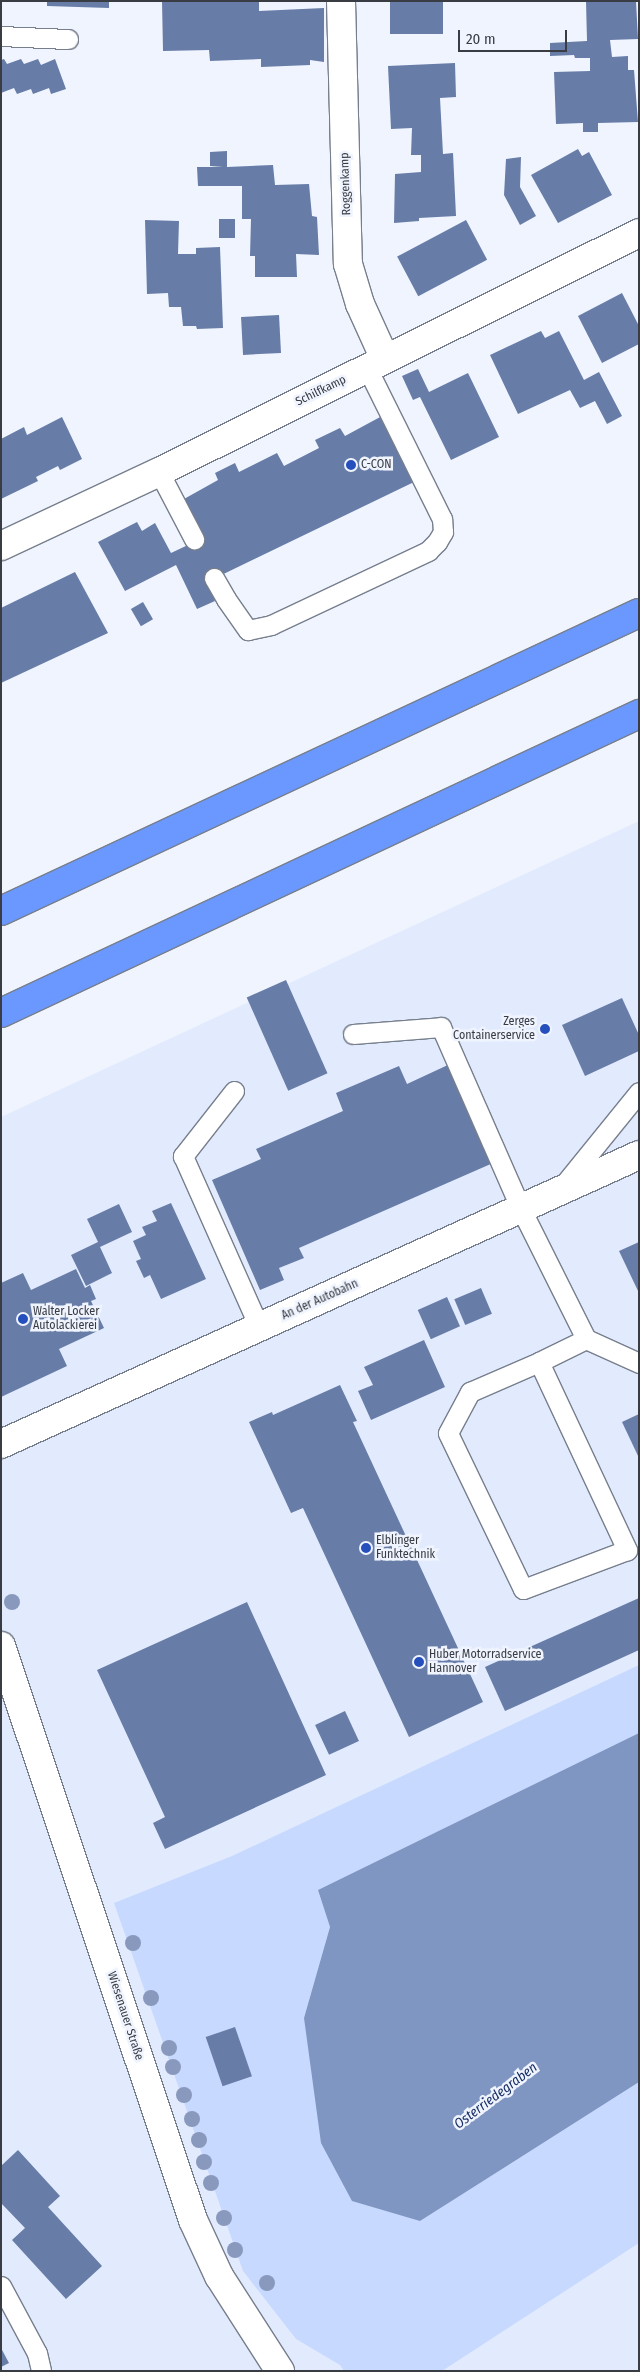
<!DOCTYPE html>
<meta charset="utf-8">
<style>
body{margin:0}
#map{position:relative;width:640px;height:2372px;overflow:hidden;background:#eff4fe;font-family:"Fira Sans Condensed",sans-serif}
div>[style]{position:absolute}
.built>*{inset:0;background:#e2ebfe}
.green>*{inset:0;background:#c7d9fe}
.water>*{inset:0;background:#7f95c2}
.building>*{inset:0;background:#677ca7;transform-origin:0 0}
.roads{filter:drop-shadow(1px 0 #777f8d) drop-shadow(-1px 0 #777f8d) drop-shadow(0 1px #777f8d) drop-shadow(0 -1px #777f8d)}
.service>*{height:19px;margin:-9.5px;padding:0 9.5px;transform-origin:9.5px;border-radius:9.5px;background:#fff}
.minor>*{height:28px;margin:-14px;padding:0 14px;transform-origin:14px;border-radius:14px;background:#fff}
.motorway>*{height:28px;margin:-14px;padding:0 14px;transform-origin:14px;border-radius:14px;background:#6b98fe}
.trees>*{width:16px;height:16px;margin:-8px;border-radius:50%;background:#8999be}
.dots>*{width:14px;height:14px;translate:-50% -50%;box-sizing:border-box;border:2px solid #eff4fe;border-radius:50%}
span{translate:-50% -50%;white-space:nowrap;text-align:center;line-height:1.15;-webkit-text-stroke:5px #eff4fe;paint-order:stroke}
.street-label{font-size:12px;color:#393c43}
.poi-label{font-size:12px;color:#393c43}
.left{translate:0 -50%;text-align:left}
.right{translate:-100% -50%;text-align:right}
.water-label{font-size:14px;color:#182e65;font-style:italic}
.frame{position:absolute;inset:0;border:2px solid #393c43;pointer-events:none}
.scale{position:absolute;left:458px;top:30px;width:109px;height:22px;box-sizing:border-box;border:2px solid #393c43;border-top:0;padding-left:6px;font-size:15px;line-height:18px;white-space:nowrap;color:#393c43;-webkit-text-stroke:4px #eff4fe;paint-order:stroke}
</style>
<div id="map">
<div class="built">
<i style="clip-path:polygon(639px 821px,639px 2371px,1px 2371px,1px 1117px)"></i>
</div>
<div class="green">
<i style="clip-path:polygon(639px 1665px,639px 1733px,318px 1890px,330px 1927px,304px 2018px,420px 2221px,639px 2082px,639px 2243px,442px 2371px,344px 2371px,340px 2365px,296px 2339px,243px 2271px,114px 1903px,232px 1856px)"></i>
</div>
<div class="water">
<i style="clip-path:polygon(639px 1733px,639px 2082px,420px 2221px,352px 2201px,321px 2143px,304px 2018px,330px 1927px,318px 1890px)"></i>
</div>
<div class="building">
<i style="clip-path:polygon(47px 1px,109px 1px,109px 8px,47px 6px)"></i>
<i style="clip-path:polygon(162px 1px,259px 1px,259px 11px,324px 8px,324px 62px,310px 60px,310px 65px,261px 67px,261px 59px,210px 61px,209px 50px,163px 51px)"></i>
<i style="left:390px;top:1px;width:53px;height:33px"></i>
<i style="clip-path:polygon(586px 1px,636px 1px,638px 39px,610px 40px,612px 57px,628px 56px,628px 70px,634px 70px,638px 122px,598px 123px,598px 132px,583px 132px,583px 123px,556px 124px,554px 72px,590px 71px,590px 58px,575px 58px,574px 55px,550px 56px,550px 43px,587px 41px)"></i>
<i style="clip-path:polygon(4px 59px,7px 64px,21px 59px,24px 64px,38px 59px,41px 65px,55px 59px,66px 89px,51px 94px,49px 88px,33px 94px,31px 89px,17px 94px,14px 88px,1px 93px,1px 60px)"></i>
<i style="clip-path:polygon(455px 63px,456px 97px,440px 98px,443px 154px,453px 153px,456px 216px,419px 218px,419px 221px,394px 223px,395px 174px,421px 172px,421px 155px,411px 155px,412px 128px,391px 129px,388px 66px)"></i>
<i style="clip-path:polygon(578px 149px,582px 156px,589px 152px,612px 195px,558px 223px,531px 175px)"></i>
<i style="clip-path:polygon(227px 151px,227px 167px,273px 165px,275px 185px,309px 184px,312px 216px,317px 217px,319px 255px,296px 254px,297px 277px,255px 277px,255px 256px,250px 256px,251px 219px,242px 219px,242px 186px,198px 186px,197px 167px,223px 167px,210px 166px,210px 152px)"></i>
<i style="clip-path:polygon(521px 157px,520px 187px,536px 216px,520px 225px,504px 195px,506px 159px)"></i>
<i style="left:219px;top:219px;width:16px;height:19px"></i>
<i style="clip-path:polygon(145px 220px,179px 221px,178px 254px,196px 254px,196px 248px,220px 247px,223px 328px,197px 329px,196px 326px,183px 326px,181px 307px,169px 307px,168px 293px,147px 294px)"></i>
<i style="left:466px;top:220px;width:45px;height:78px;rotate:62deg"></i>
<i style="clip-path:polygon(622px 293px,639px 326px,639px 344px,602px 363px,578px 316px)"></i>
<i style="left:279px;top:315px;width:38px;height:38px;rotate:87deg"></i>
<i style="clip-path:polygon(541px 331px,545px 338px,559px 331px,584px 380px,599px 372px,622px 416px,607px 424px,595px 401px,580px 408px,570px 390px,518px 414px,490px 355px)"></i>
<i style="clip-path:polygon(418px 369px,429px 392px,468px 373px,499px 437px,451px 460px,420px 397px,413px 400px,402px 376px)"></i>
<i style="clip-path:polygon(382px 416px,414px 482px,207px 582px,215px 601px,197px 609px,176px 565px,125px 591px,98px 542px,137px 522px,142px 531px,155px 523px,171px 553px,188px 545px,202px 535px,184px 499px,218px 480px,215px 473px,235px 463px,239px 472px,277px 453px,284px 466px,319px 448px,315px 440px,340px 428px,345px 436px)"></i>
<i style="clip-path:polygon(62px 417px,82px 459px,60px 470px,58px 466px,36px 477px,38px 481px,1px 499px,1px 439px,24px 427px,27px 435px)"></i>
<i style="clip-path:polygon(75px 572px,108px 633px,1px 683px,1px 608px)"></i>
<i style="left:143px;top:602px;width:20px;height:14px;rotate:60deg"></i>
<i style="left:286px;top:980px;width:102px;height:43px;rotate:66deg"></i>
<i style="clip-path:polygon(622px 998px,639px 1035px,639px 1051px,585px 1076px,562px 1025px)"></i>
<i style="clip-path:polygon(450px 1064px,493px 1163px,299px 1248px,304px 1258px,279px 1268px,284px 1280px,260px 1290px,212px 1180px,261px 1159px,256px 1149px,343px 1111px,336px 1093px,399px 1066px,407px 1084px)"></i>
<i style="clip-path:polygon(171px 1203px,206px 1279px,161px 1299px,150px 1275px,144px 1278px,136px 1261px,141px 1259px,133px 1241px,146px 1235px,142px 1227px,157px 1221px,152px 1211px)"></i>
<i style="clip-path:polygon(119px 1204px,132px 1232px,100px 1247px,112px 1273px,86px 1286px,71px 1255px,98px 1242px,87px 1219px)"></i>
<i style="clip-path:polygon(639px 1242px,639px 1293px,619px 1251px)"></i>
<i style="clip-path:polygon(76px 1269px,85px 1288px,90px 1285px,96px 1299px,91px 1301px,104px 1328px,59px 1349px,67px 1366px,1px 1397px,1px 1283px,23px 1273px,31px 1290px)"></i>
<i style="left:481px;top:1288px;width:28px;height:29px;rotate:67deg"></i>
<i style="left:447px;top:1297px;width:32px;height:32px;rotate:66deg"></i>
<i style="clip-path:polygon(424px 1340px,445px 1387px,371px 1420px,358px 1391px,373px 1385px,364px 1367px)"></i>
<i style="clip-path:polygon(340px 1385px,357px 1421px,353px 1422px,483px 1702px,409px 1737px,303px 1508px,291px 1513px,249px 1422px,272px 1412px,273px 1415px)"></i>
<i style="clip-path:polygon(639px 1414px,639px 1458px,622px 1422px)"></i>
<i style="clip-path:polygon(639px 1598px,639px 1650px,505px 1711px,485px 1667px)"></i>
<i style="clip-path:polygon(247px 1602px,326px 1775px,165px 1849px,153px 1823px,165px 1817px,97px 1670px)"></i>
<i style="left:345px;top:1711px;width:33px;height:33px;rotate:65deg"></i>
<i style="left:235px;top:2027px;width:52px;height:31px;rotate:71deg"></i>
<i style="clip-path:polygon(18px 2150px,60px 2196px,48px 2207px,102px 2266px,66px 2299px,12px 2240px,25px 2228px,1px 2203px,1px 2166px)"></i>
<i style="clip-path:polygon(1px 2348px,9px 2363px,1px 2367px)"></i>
</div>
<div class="roads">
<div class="service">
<i style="left:1px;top:36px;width:67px;rotate:2.6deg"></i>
<i style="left:159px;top:472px;width:76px;rotate:62.4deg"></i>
<i style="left:214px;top:578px;width:24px;rotate:60deg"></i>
<i style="left:226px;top:599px;width:38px;rotate:55deg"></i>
<i style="left:248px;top:630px;width:24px;rotate:-12deg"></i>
<i style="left:271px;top:625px;width:174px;rotate:-25.2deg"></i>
<i style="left:428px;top:551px;width:13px;rotate:-45deg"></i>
<i style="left:437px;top:542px;width:12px;rotate:-59deg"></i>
<i style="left:443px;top:532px;width:13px;rotate:-94deg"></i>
<i style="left:442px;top:519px;width:169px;rotate:-116.4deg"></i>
<i style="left:353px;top:1034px;width:88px;rotate:-4.5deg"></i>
<i style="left:441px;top:1027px;width:199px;rotate:66.3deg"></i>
<i style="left:521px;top:1209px;width:145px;rotate:63.4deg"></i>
<i style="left:586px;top:1339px;width:52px;rotate:153.9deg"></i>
<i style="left:539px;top:1362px;width:208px;rotate:64.9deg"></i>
<i style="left:627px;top:1550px;width:111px;rotate:159.4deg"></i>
<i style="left:523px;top:1589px;width:173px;rotate:-115.7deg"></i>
<i style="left:448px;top:1433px;width:47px;rotate:-61.8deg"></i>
<i style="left:470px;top:1392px;width:75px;rotate:-23.5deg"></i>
<i style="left:234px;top:1091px;width:83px;rotate:128.1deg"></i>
<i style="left:183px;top:1156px;width:187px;rotate:66deg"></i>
<i style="left:562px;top:1187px;width:122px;rotate:-51deg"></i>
<i style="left:586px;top:1339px;width:58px;rotate:24.4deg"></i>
<i style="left:1px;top:2286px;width:76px;rotate:61.8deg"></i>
<i style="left:37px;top:2353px;width:18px;rotate:77deg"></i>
</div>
<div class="minor">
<i style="left:341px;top:1px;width:263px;rotate:88.5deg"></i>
<i style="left:348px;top:264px;width:42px;rotate:73.3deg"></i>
<i style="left:360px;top:304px;width:60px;rotate:65.6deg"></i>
<i style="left:1px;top:546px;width:174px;rotate:-25.1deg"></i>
<i style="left:159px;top:472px;width:536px;rotate:-26.47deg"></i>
<i style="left:1px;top:1444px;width:700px;rotate:-24.37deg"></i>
<i style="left:1px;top:1646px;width:605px;rotate:71.51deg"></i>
<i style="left:193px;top:2220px;width:62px;rotate:65.1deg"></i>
<i style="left:219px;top:2276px;width:113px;rotate:57.3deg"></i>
</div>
<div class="motorway">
<i style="left:1px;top:911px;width:704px;rotate:-25.04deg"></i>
<i style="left:1px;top:1013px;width:705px;rotate:-25.11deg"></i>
</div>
</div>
<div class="trees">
<i style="left:12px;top:1602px"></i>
<i style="left:133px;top:1943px"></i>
<i style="left:151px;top:1998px"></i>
<i style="left:169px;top:2048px"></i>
<i style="left:173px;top:2067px"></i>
<i style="left:184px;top:2095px"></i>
<i style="left:192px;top:2119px"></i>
<i style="left:199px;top:2140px"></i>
<i style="left:204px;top:2162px"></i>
<i style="left:211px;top:2183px"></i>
<i style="left:224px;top:2218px"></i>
<i style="left:235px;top:2250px"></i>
<i style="left:267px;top:2283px"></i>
</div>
<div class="dots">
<i style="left:351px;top:465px;background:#254fbd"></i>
<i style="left:545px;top:1029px;background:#254fbd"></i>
<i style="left:23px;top:1319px;background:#254fbd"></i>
<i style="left:366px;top:1548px;background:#254fbd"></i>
<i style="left:419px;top:1662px;background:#254fbd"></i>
</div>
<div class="street-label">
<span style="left:346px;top:184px;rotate:-92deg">Roggenkamp</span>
<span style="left:321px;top:391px;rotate:-26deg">Schilfkamp</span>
<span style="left:320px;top:1300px;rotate:-24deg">An der Autobahn</span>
<span style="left:125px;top:2016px;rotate:72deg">Wiesenauer Straße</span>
</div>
<div class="poi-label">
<span class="left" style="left:361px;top:465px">C-CON</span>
<span class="right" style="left:535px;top:1029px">Zerges<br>Containerservice</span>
<span class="left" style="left:33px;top:1319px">Walter Locker<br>Autolackierei</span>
<span class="left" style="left:376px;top:1548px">Elblinger<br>Funktechnik</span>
<span class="left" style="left:429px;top:1662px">Huber Motorradservice<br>Hannover</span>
</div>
<div class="water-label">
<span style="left:496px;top:2096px;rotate:-37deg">Osterriedegraben</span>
</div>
<div class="frame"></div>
<div class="scale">20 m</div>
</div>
